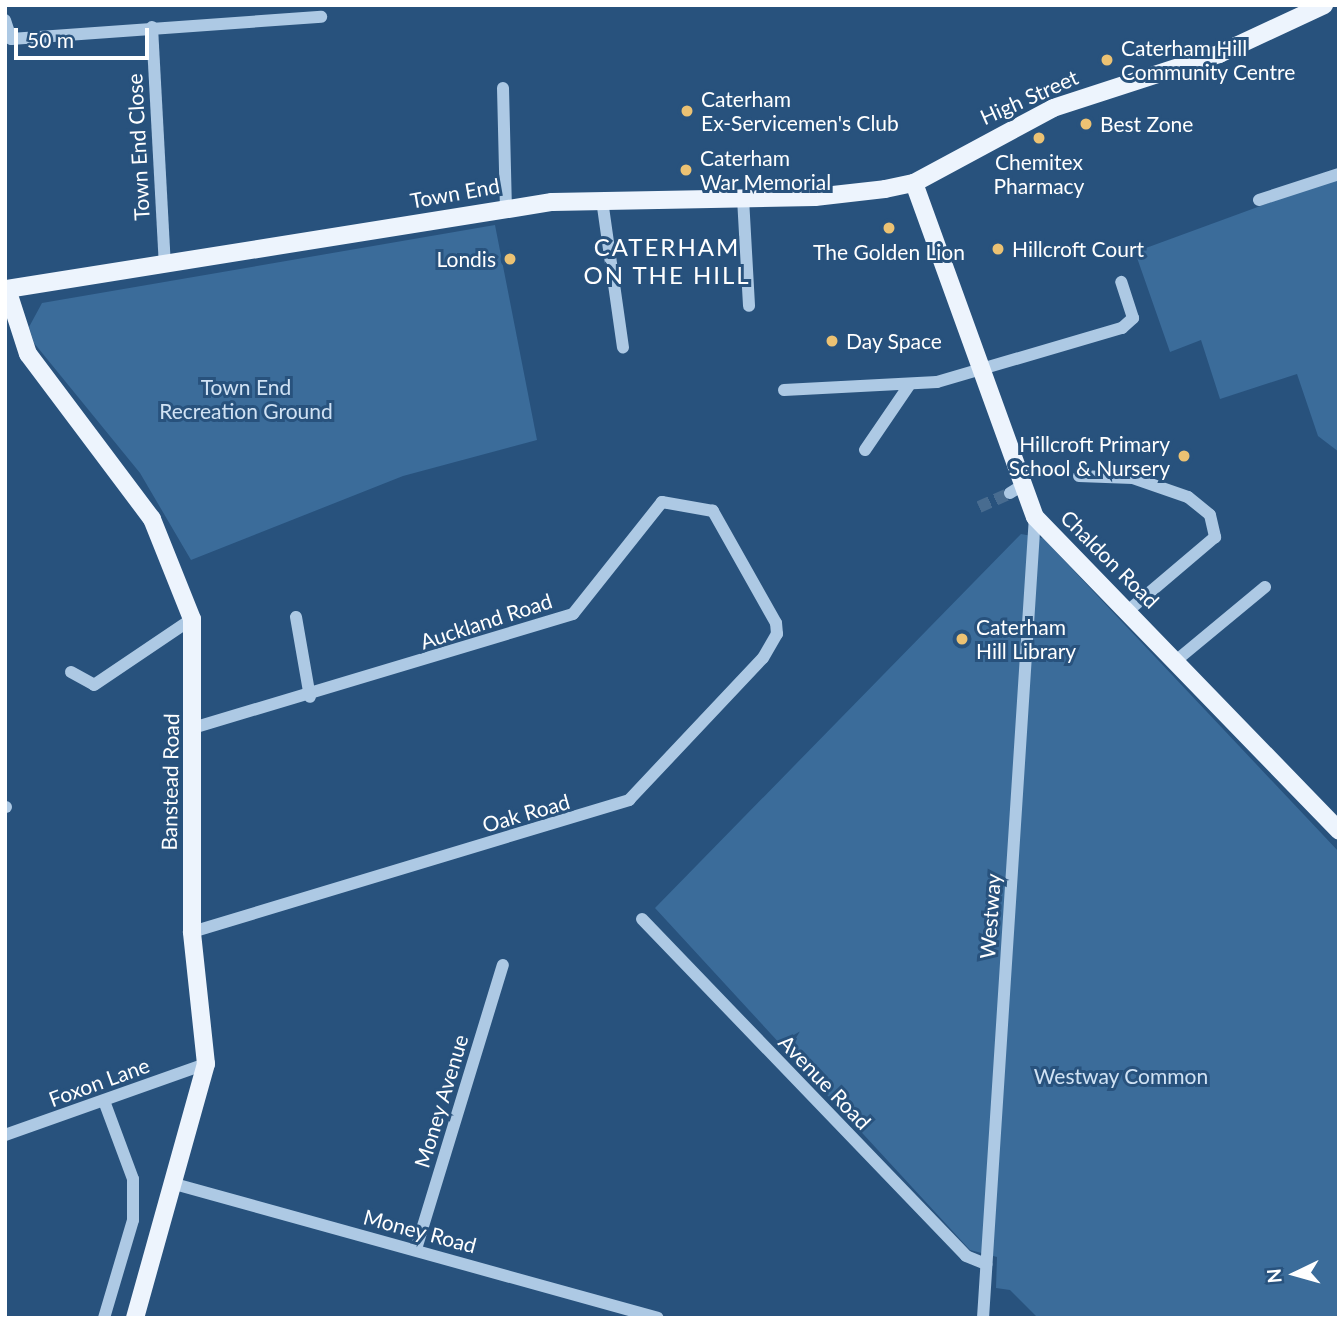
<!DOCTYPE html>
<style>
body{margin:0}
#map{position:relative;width:1344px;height:1323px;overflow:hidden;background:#28527d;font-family:Lato,sans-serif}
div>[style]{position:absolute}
.green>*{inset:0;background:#3b6c9a}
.minor-tunnel>*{height:12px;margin-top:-6px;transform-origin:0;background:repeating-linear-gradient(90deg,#486c90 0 12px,transparent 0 18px)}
.minor>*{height:12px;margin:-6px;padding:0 6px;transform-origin:6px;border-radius:6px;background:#adc9e4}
.major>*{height:18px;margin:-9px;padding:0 9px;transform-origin:9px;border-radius:9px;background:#edf4fd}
.dots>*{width:19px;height:19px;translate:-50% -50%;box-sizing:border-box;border:4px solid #28527d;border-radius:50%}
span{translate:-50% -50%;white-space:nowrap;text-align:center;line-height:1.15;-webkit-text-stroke:6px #28527d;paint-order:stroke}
.poi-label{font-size:21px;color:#fff}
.left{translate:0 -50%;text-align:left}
.right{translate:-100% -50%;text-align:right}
.street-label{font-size:21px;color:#fff}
.park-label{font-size:21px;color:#d0e2f4}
.quarter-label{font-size:24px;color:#fff;letter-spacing:2px}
.frame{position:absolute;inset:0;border:7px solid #fff;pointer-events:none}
.north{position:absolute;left:1260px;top:1239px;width:70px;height:70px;-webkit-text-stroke:5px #28527d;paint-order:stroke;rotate:265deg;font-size:19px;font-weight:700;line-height:28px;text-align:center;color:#fff}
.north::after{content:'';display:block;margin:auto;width:24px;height:32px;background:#fff;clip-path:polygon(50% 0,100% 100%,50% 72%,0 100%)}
.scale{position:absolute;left:14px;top:28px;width:135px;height:32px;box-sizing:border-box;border:4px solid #fff;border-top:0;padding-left:9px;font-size:21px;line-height:24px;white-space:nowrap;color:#fff;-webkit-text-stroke:5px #28527d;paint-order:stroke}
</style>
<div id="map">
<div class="green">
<i style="clip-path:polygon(1339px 177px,1339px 452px,1318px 436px,1297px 374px,1220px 399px,1201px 340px,1170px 352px,1135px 252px)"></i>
<i style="clip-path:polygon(495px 225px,537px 440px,403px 476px,191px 560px,140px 473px,34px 343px,29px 327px,42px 303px)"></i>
<i style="clip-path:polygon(1021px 534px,1043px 538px,1339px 852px,1339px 1318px,1038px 1318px,1010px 1290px,996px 1288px,997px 1257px,970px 1250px,655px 908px)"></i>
</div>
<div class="minor-tunnel">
<i style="left:979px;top:507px;width:34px;rotate:-24deg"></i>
</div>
<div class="minor">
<i style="left:5px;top:20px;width:20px;rotate:72deg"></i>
<i style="left:11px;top:39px;width:311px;rotate:-4.1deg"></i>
<i style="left:152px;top:27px;width:238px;rotate:86.9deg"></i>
<i style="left:503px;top:88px;width:119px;rotate:88.6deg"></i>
<i style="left:743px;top:198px;width:108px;rotate:86.8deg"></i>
<i style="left:602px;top:200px;width:149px;rotate:81.9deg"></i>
<i style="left:1259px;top:200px;width:84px;rotate:-18deg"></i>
<i style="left:784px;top:390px;width:153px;rotate:-3deg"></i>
<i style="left:937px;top:382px;width:193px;rotate:-16.3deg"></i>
<i style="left:1122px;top:328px;width:15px;rotate:-42deg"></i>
<i style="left:1133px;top:318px;width:38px;rotate:-108deg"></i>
<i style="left:865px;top:450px;width:80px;rotate:-55.7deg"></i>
<i style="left:1079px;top:476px;width:54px;rotate:2.1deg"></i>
<i style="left:1133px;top:478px;width:58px;rotate:19.1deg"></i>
<i style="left:1188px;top:497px;width:28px;rotate:39deg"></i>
<i style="left:1210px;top:515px;width:23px;rotate:77deg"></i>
<i style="left:1215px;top:537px;width:113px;rotate:139.7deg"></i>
<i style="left:1010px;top:493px;width:15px;rotate:-32deg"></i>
<i style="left:296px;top:617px;width:81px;rotate:80.1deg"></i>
<i style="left:1178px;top:659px;width:113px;rotate:-39.6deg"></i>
<i style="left:71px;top:672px;width:26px;rotate:29deg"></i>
<i style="left:94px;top:685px;width:118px;rotate:-34deg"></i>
<i style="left:5px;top:807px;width:1px"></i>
<i style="left:642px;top:919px;width:467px;rotate:46.1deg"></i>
<i style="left:966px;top:1256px;width:22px;rotate:22deg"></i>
<i style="left:192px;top:932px;width:457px;rotate:-16.8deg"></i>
<i style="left:629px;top:800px;width:195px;rotate:-46.7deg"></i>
<i style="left:763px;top:658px;width:28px;rotate:-60deg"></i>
<i style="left:777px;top:634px;width:11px;rotate:-95deg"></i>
<i style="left:776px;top:623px;width:129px;rotate:-119.4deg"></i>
<i style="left:713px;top:511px;width:52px;rotate:-170deg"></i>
<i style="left:662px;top:502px;width:143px;rotate:128.5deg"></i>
<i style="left:573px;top:614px;width:396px;rotate:163.3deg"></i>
<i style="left:5px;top:1135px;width:213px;rotate:-19.5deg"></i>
<i style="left:171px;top:1183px;width:505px;rotate:15.49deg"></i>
<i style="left:416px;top:1249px;width:297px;rotate:-73deg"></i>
<i style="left:104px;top:1318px;width:102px;rotate:-73.5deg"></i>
<i style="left:133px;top:1220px;width:41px;rotate:-90deg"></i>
<i style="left:133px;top:1179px;width:83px;rotate:-110.4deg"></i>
<i style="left:983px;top:1318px;width:803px;rotate:-86.29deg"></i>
</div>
<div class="major">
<i style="left:914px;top:183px;width:355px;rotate:70.1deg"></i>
<i style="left:1035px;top:517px;width:437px;rotate:45.9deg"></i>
<i style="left:135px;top:1318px;width:264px;rotate:-74.4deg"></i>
<i style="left:206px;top:1064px;width:133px;rotate:-96.1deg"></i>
<i style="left:192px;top:932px;width:313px;rotate:-90deg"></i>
<i style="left:192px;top:619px;width:108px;rotate:-111.8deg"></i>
<i style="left:152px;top:519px;width:206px;rotate:-126.9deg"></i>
<i style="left:28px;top:354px;width:68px;rotate:-107.9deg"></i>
<i style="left:7px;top:289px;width:552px;rotate:-9.07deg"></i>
<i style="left:552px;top:202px;width:263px;rotate:-1.1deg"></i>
<i style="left:815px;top:197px;width:70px;rotate:-6.5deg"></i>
<i style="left:885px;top:189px;width:30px;rotate:-12deg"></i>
<i style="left:914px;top:183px;width:158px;rotate:-28.3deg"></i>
<i style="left:1053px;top:108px;width:175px;rotate:-18deg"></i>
<i style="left:1219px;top:54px;width:116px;rotate:-25deg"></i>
</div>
<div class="dots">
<i style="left:1107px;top:60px;background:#ecc273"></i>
<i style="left:687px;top:111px;background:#ecc273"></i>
<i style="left:1086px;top:124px;background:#ecc273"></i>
<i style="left:1039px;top:138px;background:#ecc273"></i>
<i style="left:686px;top:170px;background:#ecc273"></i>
<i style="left:889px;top:228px;background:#ecc273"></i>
<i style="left:998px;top:249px;background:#ecc273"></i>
<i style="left:510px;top:259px;background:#ecc273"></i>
<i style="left:832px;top:341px;background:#ecc273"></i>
<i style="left:1184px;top:456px;background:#ecc273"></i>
<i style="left:962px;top:639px;background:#ecc273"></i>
</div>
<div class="poi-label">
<span class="left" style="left:1121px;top:60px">Caterham Hill<br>Community Centre</span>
<span class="left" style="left:701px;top:111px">Caterham<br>Ex-Servicemen's Club</span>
<span class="left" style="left:1100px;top:124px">Best Zone</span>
<span class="left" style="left:700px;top:170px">Caterham<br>War Memorial</span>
<span style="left:1039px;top:174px">Chemitex<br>Pharmacy</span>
<span class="left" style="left:1012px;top:249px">Hillcroft Court</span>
<span style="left:889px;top:252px">The Golden Lion</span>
<span class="right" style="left:496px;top:259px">Londis</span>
<span class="left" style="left:846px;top:341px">Day Space</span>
<span class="right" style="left:1170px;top:456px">Hillcroft Primary<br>School &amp; Nursery</span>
<span class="left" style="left:976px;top:639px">Caterham<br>Hill Library</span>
</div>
<div class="street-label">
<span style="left:1029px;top:97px;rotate:-24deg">High Street</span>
<span style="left:138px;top:147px;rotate:-93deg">Town End Close</span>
<span style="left:455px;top:193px;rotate:-10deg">Town End</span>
<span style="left:1110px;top:559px;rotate:45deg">Chaldon Road</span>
<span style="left:486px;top:621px;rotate:-18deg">Auckland Road</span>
<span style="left:170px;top:782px;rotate:-89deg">Banstead Road</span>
<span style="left:526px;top:813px;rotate:-16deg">Oak Road</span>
<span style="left:990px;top:916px;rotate:-86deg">Westway</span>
<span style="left:99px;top:1082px;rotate:-20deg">Foxon Lane</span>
<span style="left:825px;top:1082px;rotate:46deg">Avenue Road</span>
<span style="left:441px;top:1101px;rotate:-73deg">Money Avenue</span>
<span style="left:420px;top:1231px;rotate:15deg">Money Road</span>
</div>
<div class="park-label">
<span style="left:246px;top:399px">Town End<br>Recreation Ground</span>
<span style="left:1121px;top:1076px">Westway Common</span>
</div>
<div class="quarter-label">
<span style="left:667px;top:261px">CATERHAM<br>ON THE HILL</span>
</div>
<div class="frame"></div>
<div class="north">N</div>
<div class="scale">50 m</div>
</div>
